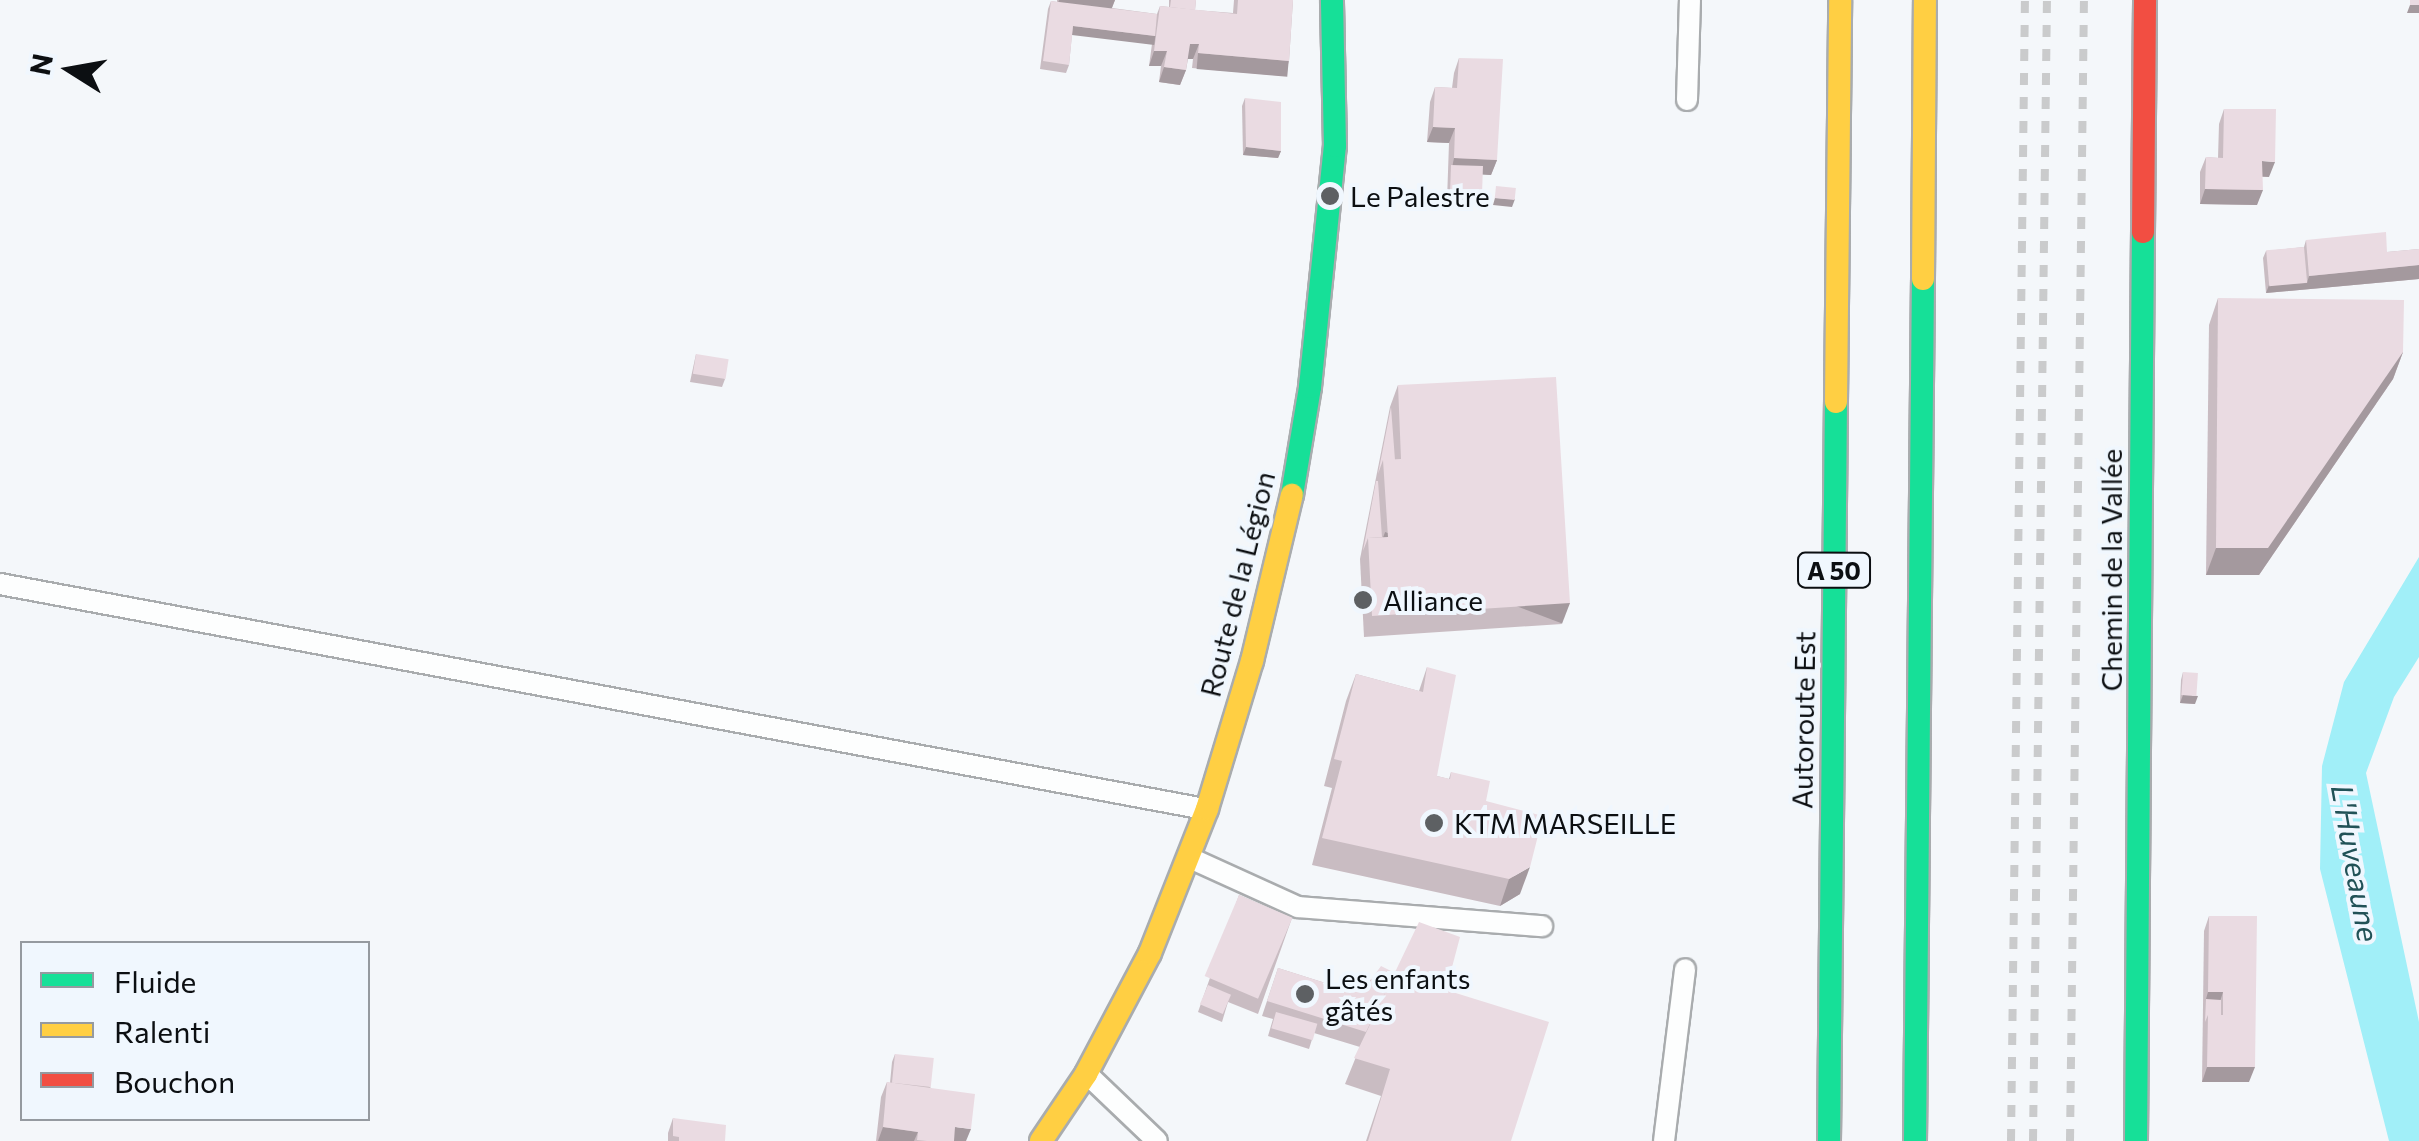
<!DOCTYPE html>
<meta charset="utf-8">
<style>
body{margin:0}
#map{position:relative;width:2419px;height:1141px;overflow:hidden;background:#f4f7fa;font-family:Commissioner,sans-serif}
div>[style]{position:absolute}
.water>*{inset:0;background:#a1eff8}
.roads{filter:drop-shadow(2px 0 #a9acae) drop-shadow(-2px 0 #a9acae) drop-shadow(0 2px #a9acae) drop-shadow(0 -2px #a9acae)}
.lane>*{height:20px;margin:-10px;padding:0 10px;transform-origin:10px;border-radius:10px;background:#fdfefe}
.fast>*{height:22px;margin:-11px;padding:0 11px;transform-origin:11px;border-radius:11px;background:#16e098}
.slow>*{height:22px;margin:-11px;padding:0 11px;transform-origin:11px;border-radius:11px;background:#ffcf43}
.jam>*{height:22px;margin:-11px;padding:0 11px;transform-origin:11px;border-radius:11px;background:#f24e42}
.rail>*{height:8px;margin-top:-4px;transform-origin:0;background:repeating-linear-gradient(90deg,#cacbcc 0 12px,transparent 0 24px)}
.wall>*{inset:0;background:#c9bcc2}
.shaded-wall>*{inset:0;background:#a4999e;transform-origin:0 0}
.building>*{inset:0;background:#eadbe2;transform-origin:0 0}
.dots>*{width:28px;height:28px;translate:-50% -50%;box-sizing:border-box;border:5px solid #f0f7fe;border-radius:50%}
span{translate:-50% -50%;white-space:nowrap;text-align:center;line-height:1.15;-webkit-text-stroke:8px #f0f7fe;paint-order:stroke}
.shield-label span{padding:2px 8px;background:#f0f7fe;border:2px solid;border-radius:8px;-webkit-text-stroke-width:0}
.shield-label{font-size:25px;color:#0c0f12;font-weight:700}
.poi-label{font-size:28px;color:#0c0f12}
.left{translate:0 -50%;text-align:left}
.street-label{font-size:28px;color:#0c0f12}
.water-label{font-size:30px;color:#215257;font-style:italic}
.legend{position:absolute;left:20px;top:941px;width:350px;height:180px;box-sizing:border-box;background:#f0f7fe;border:2px solid #959aa0;margin:0;padding:12px 18px;list-style:none;font-size:30px;color:#0c0f12}
.legend li{display:flex;align-items:center;gap:20px;height:50px}
.legend b{width:50px;border:2px solid #959aa0}
.north{position:absolute;left:20px;top:20px;width:100px;height:100px;-webkit-text-stroke:8px #f0f7fe;paint-order:stroke;rotate:281deg;font-size:28px;font-weight:700;line-height:40px;text-align:center;color:#0c0f12}
.north::after{content:'';display:block;margin:auto;width:35px;height:45px;background:#0c0f12;clip-path:polygon(50% 0,100% 100%,50% 72%,0 100%)}
</style>
<div id="map">
<div class="water">
<i style="clip-path:polygon(2419px 557px,2419px 657px,2394px 697px,2366px 773px,2419px 1022px,2419px 1141px,2389px 1141px,2320px 869px,2322px 766px,2344px 682px)"></i>
</div>
<div class="roads">
<div class="lane">
<i style="left:1687px;top:100px;width:100px;rotate:-88.3deg"></i>
<i style="left:0;top:584px;width:1226px;rotate:10.58deg"></i>
<i style="left:1190px;top:858px;width:119px;rotate:24.4deg"></i>
<i style="left:1298px;top:907px;width:245px;rotate:4.5deg"></i>
<i style="left:1088px;top:1075px;width:95px;rotate:43.7deg"></i>
<i style="left:1664px;top:1141px;width:173px;rotate:-83deg"></i>
</div>
<div class="fast">
<i style="left:1292px;top:495px;width:109px;rotate:-80.5deg"></i>
<i style="left:1310px;top:387px;width:242px;rotate:-84.1deg"></i>
<i style="left:1335px;top:146px;width:146px;rotate:-91.2deg"></i>
<i style="left:1829px;top:1141px;width:739px;rotate:-89.46deg"></i>
<i style="left:1915px;top:1141px;width:862px;rotate:-89.47deg"></i>
<i style="left:2136px;top:1141px;width:909px;rotate:-89.56deg"></i>
</div>
<div class="slow">
<i style="left:1923px;top:279px;width:279px;rotate:-89.6deg"></i>
<i style="left:1836px;top:402px;width:402px;rotate:-89.4deg"></i>
<i style="left:1041px;top:1141px;width:81px;rotate:-56.1deg"></i>
<i style="left:1086px;top:1074px;width:137px;rotate:-62.1deg"></i>
<i style="left:1150px;top:953px;width:155px;rotate:-68.4deg"></i>
<i style="left:1207px;top:809px;width:155px;rotate:-73.1deg"></i>
<i style="left:1252px;top:661px;width:171px;rotate:-76.5deg"></i>
</div>
<div class="jam">
<i style="left:2143px;top:232px;width:232px;rotate:-89.5deg"></i>
</div>
</div>
<div class="rail">
<i style="left:2011px;top:1141px;width:1141px;rotate:-89.3deg"></i>
<i style="left:2033px;top:1141px;width:1141px;rotate:-89.3deg"></i>
<i style="left:2070px;top:1141px;width:1141px;rotate:-89.3deg"></i>
</div>
<div class="wall">
<i style="clip-path:polygon(1057px 0,1115px 0,1112px 8px,1157px 14px,1160px 6px,1169px 7px,1169px 0,1196px 0,1195px 10px,1233px 13px,1234px 0,1293px 0,1289px 61px,1284px 76px,1192px 68px,1193px 59px,1188px 59px,1186px 70px,1180px 85px,1159px 82px,1161px 66px,1149px 66px,1152px 44px,1072px 34px,1069px 65px,1066px 73px,1040px 69px,1048px 9px,1051px 1px,1057px 2px)"></i>
<i style="clip-path:polygon(1459px 58px,1497px 160px,1491px 175px,1482px 174px,1479px 202px,1447px 200px,1449px 143px,1427px 142px,1430px 102px,1435px 87px,1452px 88px,1454px 73px)"></i>
<i style="clip-path:polygon(1245px 98px,1281px 151px,1278px 158px,1243px 155px,1242px 106px)"></i>
<i style="clip-path:polygon(2224px 109px,2269px 177px,2262px 177px,2257px 205px,2200px 204px,2200px 172px,2206px 157px,2218px 158px,2219px 124px)"></i>
<i style="clip-path:polygon(2306px 240px,2387px 252px,2419px 249px,2419px 279px,2266px 293px,2263px 258px,2266px 251px,2304px 247px)"></i>
<i style="clip-path:polygon(2218px 298px,2403px 352px,2393px 379px,2259px 575px,2206px 575px,2209px 325px)"></i>
<i style="clip-path:polygon(696px 354px,725px 379px,722px 387px,690px 382px)"></i>
<i style="clip-path:polygon(1398px 385px,1562px 624px,1364px 637px,1360px 559px,1390px 407px)"></i>
<i style="clip-path:polygon(1427px 667px,1437px 776px,1449px 779px,1451px 772px,1486px 801px,1520px 894px,1500px 906px,1312px 865px,1332px 788px,1324px 786px,1346px 701px,1356px 674px,1419px 691px)"></i>
<i style="clip-path:polygon(2183px 672px,2195px 704px,2180px 703px,2181px 680px)"></i>
<i style="clip-path:polygon(1239px 895px,1292px 918px,1258px 1014px,1228px 1002px,1222px 1022px,1198px 1012px)"></i>
<i style="clip-path:polygon(2209px 916px,2249px 1082px,2202px 1082px,2204px 931px)"></i>
<i style="clip-path:polygon(1278px 968px,1341px 988px,1395px 973px,1446px 990px,1511px 1141px,1366px 1141px,1381px 1096px,1345px 1084px,1360px 1047px,1314px 1033px,1309px 1049px,1268px 1036px,1273px 1019px,1262px 1016px)"></i>
<i style="clip-path:polygon(895px 1054px,931px 1088px,966px 1141px,876px 1141px,881px 1097px,887px 1082px,890px 1083px,892px 1062px)"></i>
<i style="clip-path:polygon(673px 1118px,725px 1141px,668px 1141px,668px 1133px)"></i>
</div>
<div class="shaded-wall">
<i style="clip-path:polygon(1059px 0,1115px 0,1109px 15px,1055px 10px)"></i>
<i style="clip-path:polygon(2410px 5px,2419px 5px,2419px 13px,2407px 13px)"></i>
<i style="left:1073px;top:26px;width:83px;height:9px;rotate:7deg"></i>
<i style="clip-path:polygon(1190px 44px,1199px 44px,1193px 59px,1184px 59px)"></i>
<i style="clip-path:polygon(1154px 51px,1167px 51px,1161px 66px,1149px 66px)"></i>
<i style="left:1198px;top:53px;width:91px;height:16px;rotate:5deg"></i>
<i style="clip-path:polygon(1164px 67px,1186px 70px,1180px 85px,1159px 82px)"></i>
<i style="clip-path:polygon(1433px 127px,1455px 128px,1449px 143px,1427px 142px)"></i>
<i style="clip-path:polygon(1246px 147px,1281px 151px,1278px 158px,1243px 155px)"></i>
<i style="clip-path:polygon(1454px 158px,1497px 160px,1491px 175px,1451px 173px)"></i>
<i style="clip-path:polygon(2262px 161px,2275px 162px,2269px 177px,2257px 176px)"></i>
<i style="clip-path:polygon(2205px 189px,2263px 190px,2257px 205px,2200px 204px)"></i>
<i style="clip-path:polygon(1450px 192px,1482px 194px,1479px 202px,1447px 200px)"></i>
<i style="clip-path:polygon(1495px 198px,1515px 199px,1512px 207px,1493px 205px)"></i>
<i style="clip-path:polygon(2419px 265px,2419px 279px,2266px 293px,2269px 285px,2307px 283px,2309px 276px)"></i>
<i style="clip-path:polygon(2403px 352px,2393px 379px,2259px 575px,2206px 575px,2216px 548px)"></i>
<i style="left:1570px;top:603px;width:22px;height:198px;rotate:111deg"></i>
<i style="clip-path:polygon(2183px 695px,2198px 696px,2195px 704px,2180px 703px)"></i>
<i style="clip-path:polygon(1530px 867px,1520px 894px,1500px 906px,1509px 879px)"></i>
<i style="clip-path:polygon(2208px 992px,2223px 992px,2218px 1008px,2206px 999px)"></i>
<i style="clip-path:polygon(2207px 1067px,2255px 1067px,2249px 1082px,2202px 1082px)"></i>
<i style="clip-path:polygon(883px 1127px,918px 1132px,914px 1141px,878px 1141px)"></i>
<i style="clip-path:polygon(955px 1127px,971px 1129px,966px 1141px,950px 1141px)"></i>
</div>
<div class="building">
<i style="clip-path:polygon(1171px 0,1196px 0,1195px 10px,1170px 7px)"></i>
<i style="clip-path:polygon(1238px 0,1293px 0,1289px 61px,1198px 53px,1199px 44px,1190px 44px,1186px 70px,1164px 67px,1167px 51px,1154px 51px,1160px 6px,1237px 14px)"></i>
<i style="left:2410px;top:0;width:9px;height:5px"></i>
<i style="clip-path:polygon(1051px 1px,1157px 14px,1155px 36px,1073px 26px,1069px 65px,1043px 61px)"></i>
<i style="clip-path:polygon(1459px 58px,1503px 59px,1497px 160px,1454px 158px,1455px 128px,1433px 127px,1435px 87px,1457px 88px)"></i>
<i style="clip-path:polygon(1245px 98px,1281px 102px,1281px 151px,1246px 147px)"></i>
<i style="clip-path:polygon(2224px 109px,2276px 109px,2275px 162px,2262px 161px,2263px 190px,2205px 189px,2206px 157px,2223px 158px)"></i>
<i style="left:1451px;top:165px;width:32px;height:27px;rotate:2deg"></i>
<i style="left:1496px;top:186px;width:20px;height:12px;rotate:6deg"></i>
<i style="clip-path:polygon(2386px 232px,2387px 252px,2419px 249px,2419px 265px,2309px 276px,2306px 240px)"></i>
<i style="left:2304px;top:247px;width:36px;height:38px;rotate:85deg"></i>
<i style="clip-path:polygon(2218px 298px,2404px 300px,2403px 352px,2268px 548px,2216px 548px)"></i>
<i style="left:696px;top:354px;width:33px;height:20px;rotate:9deg"></i>
<i style="clip-path:polygon(1556px 377px,1570px 603px,1372px 616px,1368px 538px,1388px 537px,1383px 460px,1401px 459px,1398px 385px)"></i>
<i style="clip-path:polygon(1391px 407px,1395px 460px,1383px 460px,1378px 474px)"></i>
<i style="clip-path:polygon(1376px 481px,1378px 481px,1382px 537px,1368px 538px,1363px 551px)"></i>
<i style="clip-path:polygon(1427px 667px,1456px 675px,1437px 776px,1450px 779px,1451px 772px,1490px 781px,1486px 801px,1543px 816px,1530px 867px,1509px 879px,1322px 838px,1342px 761px,1334px 759px,1356px 674px,1423px 692px)"></i>
<i style="left:2183px;top:672px;width:15px;height:23px;rotate:4deg"></i>
<i style="left:1239px;top:895px;width:58px;height:88px;rotate:23deg"></i>
<i style="clip-path:polygon(2209px 916px,2257px 916px,2255px 1067px,2207px 1067px,2208px 1015px,2223px 1015px,2223px 992px,2208px 992px)"></i>
<i style="clip-path:polygon(1419px 922px,1460px 937px,1446px 990px,1549px 1022px,1511px 1141px,1368px 1141px,1390px 1069px,1354px 1058px)"></i>
<i style="clip-path:polygon(1381px 966px,1395px 973px,1366px 1032px,1267px 1001px,1278px 968px,1341px 988px,1349px 971px,1370px 981px)"></i>
<i style="left:1208px;top:985px;width:25px;height:21px;rotate:23deg"></i>
<i style="clip-path:polygon(2206px 999px,2221px 1000px,2221px 1015px,2208px 1015px,2205px 1022px)"></i>
<i style="left:1276px;top:1012px;width:43px;height:17px;rotate:16deg"></i>
<i style="left:895px;top:1054px;width:39px;height:29px;rotate:6deg"></i>
<i style="clip-path:polygon(887px 1082px,975px 1094px,971px 1129px,955px 1127px,954px 1141px,927px 1141px,917px 1140px,918px 1132px,883px 1127px)"></i>
<i style="clip-path:polygon(673px 1118px,726px 1125px,725px 1141px,679px 1141px,679px 1137px,673px 1136px)"></i>
</div>
<div class="dots">
<i style="left:1330px;top:196px;background:#5d6063"></i>
<i style="left:1363px;top:600px;background:#5d6063"></i>
<i style="left:1434px;top:823px;background:#5d6063"></i>
<i style="left:1305px;top:994px;background:#5d6063"></i>
</div>
<div class="shield-label">
<span style="left:1834px;top:570px">A 50</span>
</div>
<div class="poi-label">
<span class="left" style="left:1350px;top:196px">Le Palestre</span>
<span class="left" style="left:1383px;top:600px">Alliance</span>
<span class="left" style="left:1454px;top:823px">KTM MARSEILLE</span>
<span class="left" style="left:1325px;top:994px">Les enfants<br>gâtés</span>
</div>
<div class="street-label">
<span style="left:2111px;top:570px;rotate:-90deg">Chemin de la Vallée</span>
<span style="left:1237px;top:584px;rotate:-76deg">Route de la Légion</span>
<span style="left:1803px;top:720px;rotate:-89deg">Autoroute Est</span>
</div>
<div class="water-label">
<span style="left:2356px;top:863px;rotate:80deg">L'Huveaune</span>
</div>
<ul class="legend">
<li><b style="height:12px;background:#16e098"></b>Fluide</li>
<li><b style="height:12px;background:#ffcf43"></b>Ralenti</li>
<li><b style="height:12px;background:#f24e42"></b>Bouchon</li>
</ul>
<div class="north">N</div>
</div>
